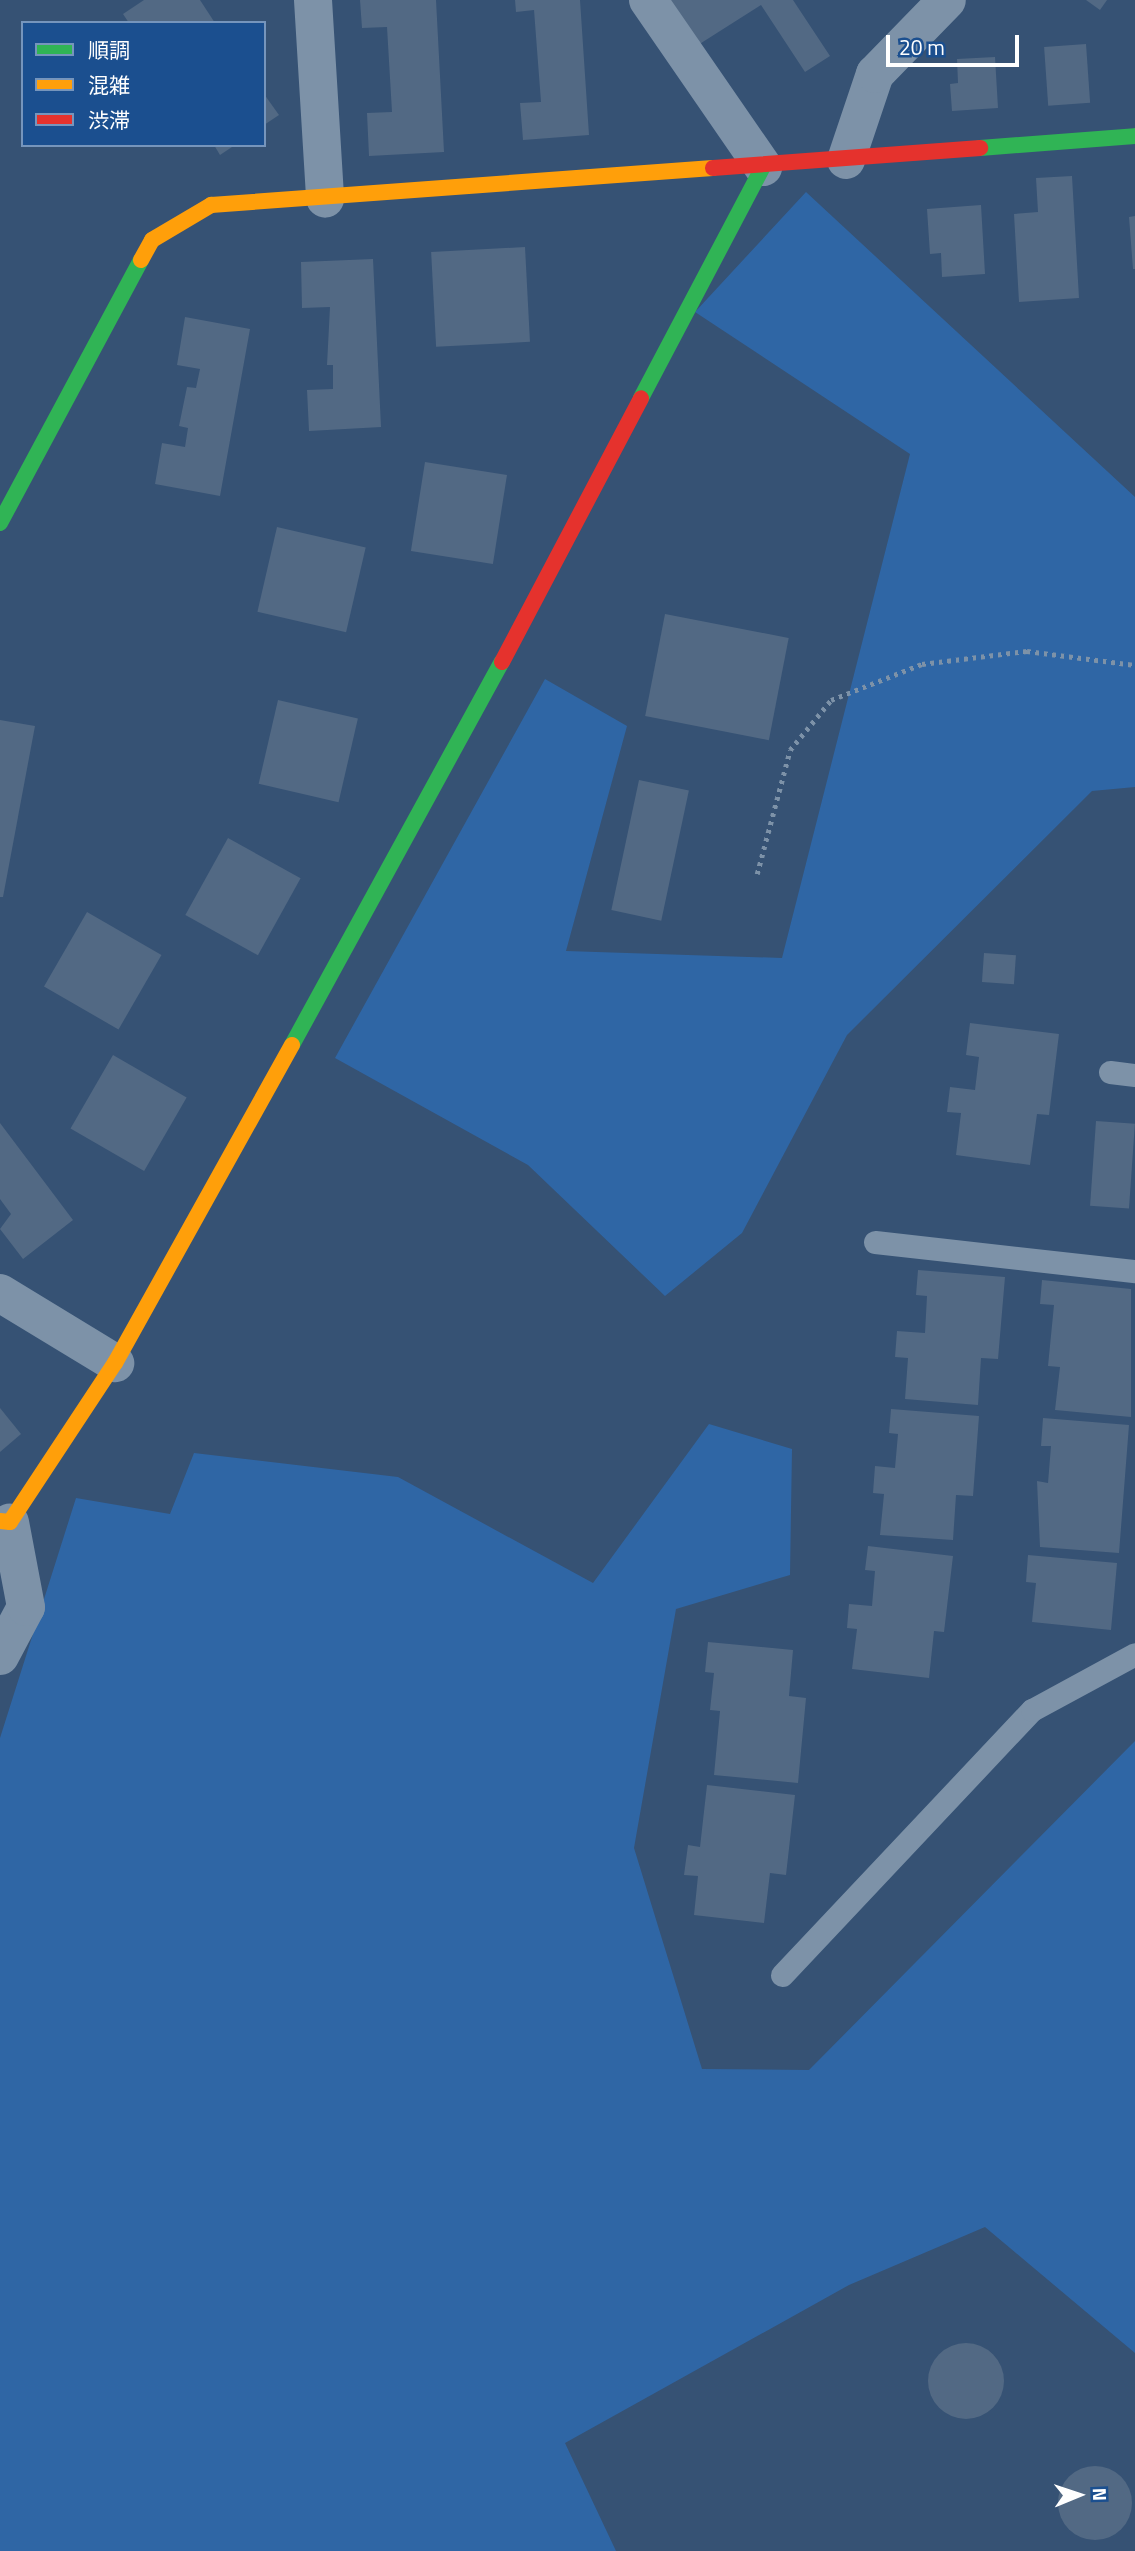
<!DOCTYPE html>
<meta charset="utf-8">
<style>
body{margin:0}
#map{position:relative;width:1135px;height:2551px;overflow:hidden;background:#365274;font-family:"Titillium Web","Noto Sans JP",sans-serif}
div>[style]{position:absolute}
.green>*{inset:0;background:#2f66a5}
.building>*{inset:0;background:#526984;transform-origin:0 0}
.round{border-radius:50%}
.path>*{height:4.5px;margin-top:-2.25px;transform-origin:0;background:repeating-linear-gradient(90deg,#7d92a8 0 3.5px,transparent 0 8.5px)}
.lane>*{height:23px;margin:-11.5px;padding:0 11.5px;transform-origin:11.5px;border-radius:11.5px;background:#7d92a8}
.street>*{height:38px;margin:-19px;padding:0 19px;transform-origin:19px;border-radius:19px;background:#7d92a8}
.fast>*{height:16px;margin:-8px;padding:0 8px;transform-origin:8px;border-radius:8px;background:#30b455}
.slow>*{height:16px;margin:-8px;padding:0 8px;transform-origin:8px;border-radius:8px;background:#ff9f0a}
.jam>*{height:16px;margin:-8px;padding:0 8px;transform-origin:8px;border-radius:8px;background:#e5322d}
span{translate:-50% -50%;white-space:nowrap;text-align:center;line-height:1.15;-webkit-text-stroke:5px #1b4f8f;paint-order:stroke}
.legend{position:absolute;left:21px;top:21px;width:245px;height:126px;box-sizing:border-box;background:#1b4f8f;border:2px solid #7695bc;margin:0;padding:9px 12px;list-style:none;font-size:21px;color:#fff}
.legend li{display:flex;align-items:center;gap:14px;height:35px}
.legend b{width:35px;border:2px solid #7695bc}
.north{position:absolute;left:1044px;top:2460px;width:70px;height:70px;-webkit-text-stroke:5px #1b4f8f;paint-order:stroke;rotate:88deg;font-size:19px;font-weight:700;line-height:28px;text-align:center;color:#fff}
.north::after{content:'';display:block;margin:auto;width:24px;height:32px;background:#fff;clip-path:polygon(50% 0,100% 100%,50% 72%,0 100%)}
.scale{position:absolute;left:886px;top:35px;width:133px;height:32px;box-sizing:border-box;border:4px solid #fff;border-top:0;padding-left:9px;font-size:21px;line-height:24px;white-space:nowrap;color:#fff;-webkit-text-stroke:5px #1b4f8f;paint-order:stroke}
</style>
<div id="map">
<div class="green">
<i style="clip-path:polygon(806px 192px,1135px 497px,1135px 787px,1092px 791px,847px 1035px,742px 1233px,665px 1296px,528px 1165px,335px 1058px,545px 679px,627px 726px,566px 951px,782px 958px,910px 454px,695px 312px)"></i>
<i style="clip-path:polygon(709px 1424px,792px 1449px,790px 1575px,676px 1609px,634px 1848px,702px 2069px,809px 2070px,1135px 1741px,1135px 2353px,985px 2227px,849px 2285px,565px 2443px,616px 2551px,0 2551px,0 1738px,76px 1498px,170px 1514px,194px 1453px,398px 1477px,593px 1583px)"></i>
</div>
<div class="building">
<i style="clip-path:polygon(144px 0,200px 0,215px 23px,129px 23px,123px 14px)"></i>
<i style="clip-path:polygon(360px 0,436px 0,444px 152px,369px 156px,367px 113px,392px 112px,387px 27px,362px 28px)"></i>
<i style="clip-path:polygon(515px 0,580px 0,589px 135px,523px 140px,520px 103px,541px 102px,534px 10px,516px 12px)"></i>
<i style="clip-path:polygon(669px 0,793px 0,830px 56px,805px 72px,761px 5px,698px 45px)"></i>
<i style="clip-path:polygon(1086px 0,1107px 0,1100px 10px)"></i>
<i style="left:1086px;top:44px;width:59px;height:42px;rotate:86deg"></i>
<i style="clip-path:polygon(995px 57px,998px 108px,952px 111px,950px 84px,958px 83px,957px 59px)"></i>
<i style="clip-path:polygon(264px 94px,279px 115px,264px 125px)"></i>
<i style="clip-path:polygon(214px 145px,235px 145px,220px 155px)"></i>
<i style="clip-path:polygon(1072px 176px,1079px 298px,1019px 302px,1014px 214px,1038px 212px,1036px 178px)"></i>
<i style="clip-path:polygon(981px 205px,985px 274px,942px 277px,941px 253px,930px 254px,927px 209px)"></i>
<i style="clip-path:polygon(1135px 216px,1135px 269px,1133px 269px,1129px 217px)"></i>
<i style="left:525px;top:247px;width:95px;height:94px;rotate:87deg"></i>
<i style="clip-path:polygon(373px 259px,381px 427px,309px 431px,307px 390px,333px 389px,333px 365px,327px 365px,330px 307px,302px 308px,301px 262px)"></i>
<i style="clip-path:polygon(185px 317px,250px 329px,220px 496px,155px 484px,162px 443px,185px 447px,188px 428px,179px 426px,187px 387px,196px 388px,200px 369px,177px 365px)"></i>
<i style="left:425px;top:462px;width:83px;height:90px;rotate:9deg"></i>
<i style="left:277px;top:527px;width:91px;height:87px;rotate:13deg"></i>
<i style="left:665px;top:614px;width:126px;height:104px;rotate:11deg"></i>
<i style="left:278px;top:700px;width:82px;height:86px;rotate:13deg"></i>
<i style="clip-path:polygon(0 720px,35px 726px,3px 897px,0 897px)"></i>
<i style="left:639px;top:780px;width:51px;height:133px;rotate:12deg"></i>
<i style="left:228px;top:838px;width:83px;height:88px;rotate:29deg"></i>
<i style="left:87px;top:912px;width:86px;height:86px;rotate:30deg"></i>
<i style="left:984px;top:953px;width:32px;height:29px;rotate:4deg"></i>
<i style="clip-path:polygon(970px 1023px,1059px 1034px,1049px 1115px,1037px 1114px,1030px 1165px,956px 1155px,961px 1113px,947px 1112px,950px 1087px,975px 1090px,979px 1057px,966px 1055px)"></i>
<i style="left:113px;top:1055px;width:85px;height:85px;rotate:30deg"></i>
<i style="left:1096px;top:1121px;width:39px;height:85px;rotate:4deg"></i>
<i style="clip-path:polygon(0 1123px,73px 1220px,23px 1259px,0 1229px,11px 1214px,0 1199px)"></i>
<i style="clip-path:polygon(918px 1270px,1005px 1277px,998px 1359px,981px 1358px,978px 1405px,905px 1399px,908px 1358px,895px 1357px,897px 1331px,925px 1333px,927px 1296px,916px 1295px)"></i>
<i style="clip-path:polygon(1042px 1280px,1131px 1289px,1131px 1417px,1055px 1410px,1060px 1367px,1048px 1366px,1054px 1305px,1040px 1304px)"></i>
<i style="clip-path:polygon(0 1408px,21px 1434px,0 1452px)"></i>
<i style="clip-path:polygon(891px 1409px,979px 1416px,973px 1496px,956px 1495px,953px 1540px,880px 1535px,884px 1494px,873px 1493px,875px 1466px,895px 1468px,898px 1434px,889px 1433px)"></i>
<i style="clip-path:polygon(1043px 1418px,1129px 1425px,1119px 1553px,1040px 1547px,1037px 1481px,1048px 1483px,1051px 1446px,1041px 1446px)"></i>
<i style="clip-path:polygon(868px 1546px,953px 1556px,944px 1632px,934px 1631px,929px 1678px,852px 1669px,857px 1629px,847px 1628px,849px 1604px,872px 1606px,875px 1571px,865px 1570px)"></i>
<i style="clip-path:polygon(1028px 1555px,1117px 1563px,1111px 1630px,1032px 1622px,1036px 1583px,1026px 1582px)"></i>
<i style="clip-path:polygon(708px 1642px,793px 1650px,789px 1696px,806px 1698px,798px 1783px,714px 1775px,720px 1711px,710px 1710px,714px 1673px,705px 1672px)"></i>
<i style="clip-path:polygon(707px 1785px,795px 1795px,786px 1875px,770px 1873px,764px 1923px,694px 1915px,698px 1876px,684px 1875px,688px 1845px,700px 1847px)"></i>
<i class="round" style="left:928px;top:2343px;width:76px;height:76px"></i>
<i class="round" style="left:1058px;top:2466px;width:74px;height:74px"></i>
</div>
<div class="path">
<i style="left:757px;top:874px;width:128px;rotate:-75.1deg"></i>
<i style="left:790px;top:750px;width:65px;rotate:-50.6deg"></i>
<i style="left:831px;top:700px;width:98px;rotate:-21.6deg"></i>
<i style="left:922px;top:664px;width:106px;rotate:-7.1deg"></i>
<i style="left:1027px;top:651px;width:109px;rotate:7.4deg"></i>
</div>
<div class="lane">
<i style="left:1110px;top:1072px;width:25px;rotate:7deg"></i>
<i style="left:875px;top:1242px;width:262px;rotate:6.4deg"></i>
<i style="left:782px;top:1975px;width:364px;rotate:-46.7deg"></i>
<i style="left:1032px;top:1710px;width:117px;rotate:-28.5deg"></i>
</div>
<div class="street">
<i style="left:313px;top:0;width:199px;rotate:86.5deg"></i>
<i style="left:648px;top:0;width:203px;rotate:55.4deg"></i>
<i style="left:846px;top:160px;width:91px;rotate:-71.4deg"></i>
<i style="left:875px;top:74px;width:103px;rotate:-45.8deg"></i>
<i style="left:0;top:1293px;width:135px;rotate:31.3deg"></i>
<i style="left:0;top:1656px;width:55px;rotate:-62deg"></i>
<i style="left:26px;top:1607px;width:86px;rotate:-100.7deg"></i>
</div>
<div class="fast">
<i style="left:980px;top:148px;width:155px;rotate:-4.4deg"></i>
<i style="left:641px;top:398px;width:261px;rotate:-62.2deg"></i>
<i style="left:0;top:523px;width:298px;rotate:-61.8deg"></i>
<i style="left:292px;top:1045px;width:437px;rotate:-61.3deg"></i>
</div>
<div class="slow">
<i style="left:141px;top:260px;width:23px;rotate:-61deg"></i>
<i style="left:152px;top:240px;width:69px;rotate:-30.7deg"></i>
<i style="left:211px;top:205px;width:503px;rotate:-4.22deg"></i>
<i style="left:0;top:1521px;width:10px;rotate:6deg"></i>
<i style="left:10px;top:1522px;width:191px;rotate:-56.6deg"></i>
<i style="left:115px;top:1363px;width:364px;rotate:-60.9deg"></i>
</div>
<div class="jam">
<i style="left:713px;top:168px;width:268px;rotate:-4.3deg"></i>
<i style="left:502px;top:662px;width:298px;rotate:-62.2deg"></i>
</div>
<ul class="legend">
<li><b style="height:9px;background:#30b455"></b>順調</li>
<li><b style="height:9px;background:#ff9f0a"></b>混雑</li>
<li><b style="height:9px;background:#e5322d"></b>渋滞</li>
</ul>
<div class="north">N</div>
<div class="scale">20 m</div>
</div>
